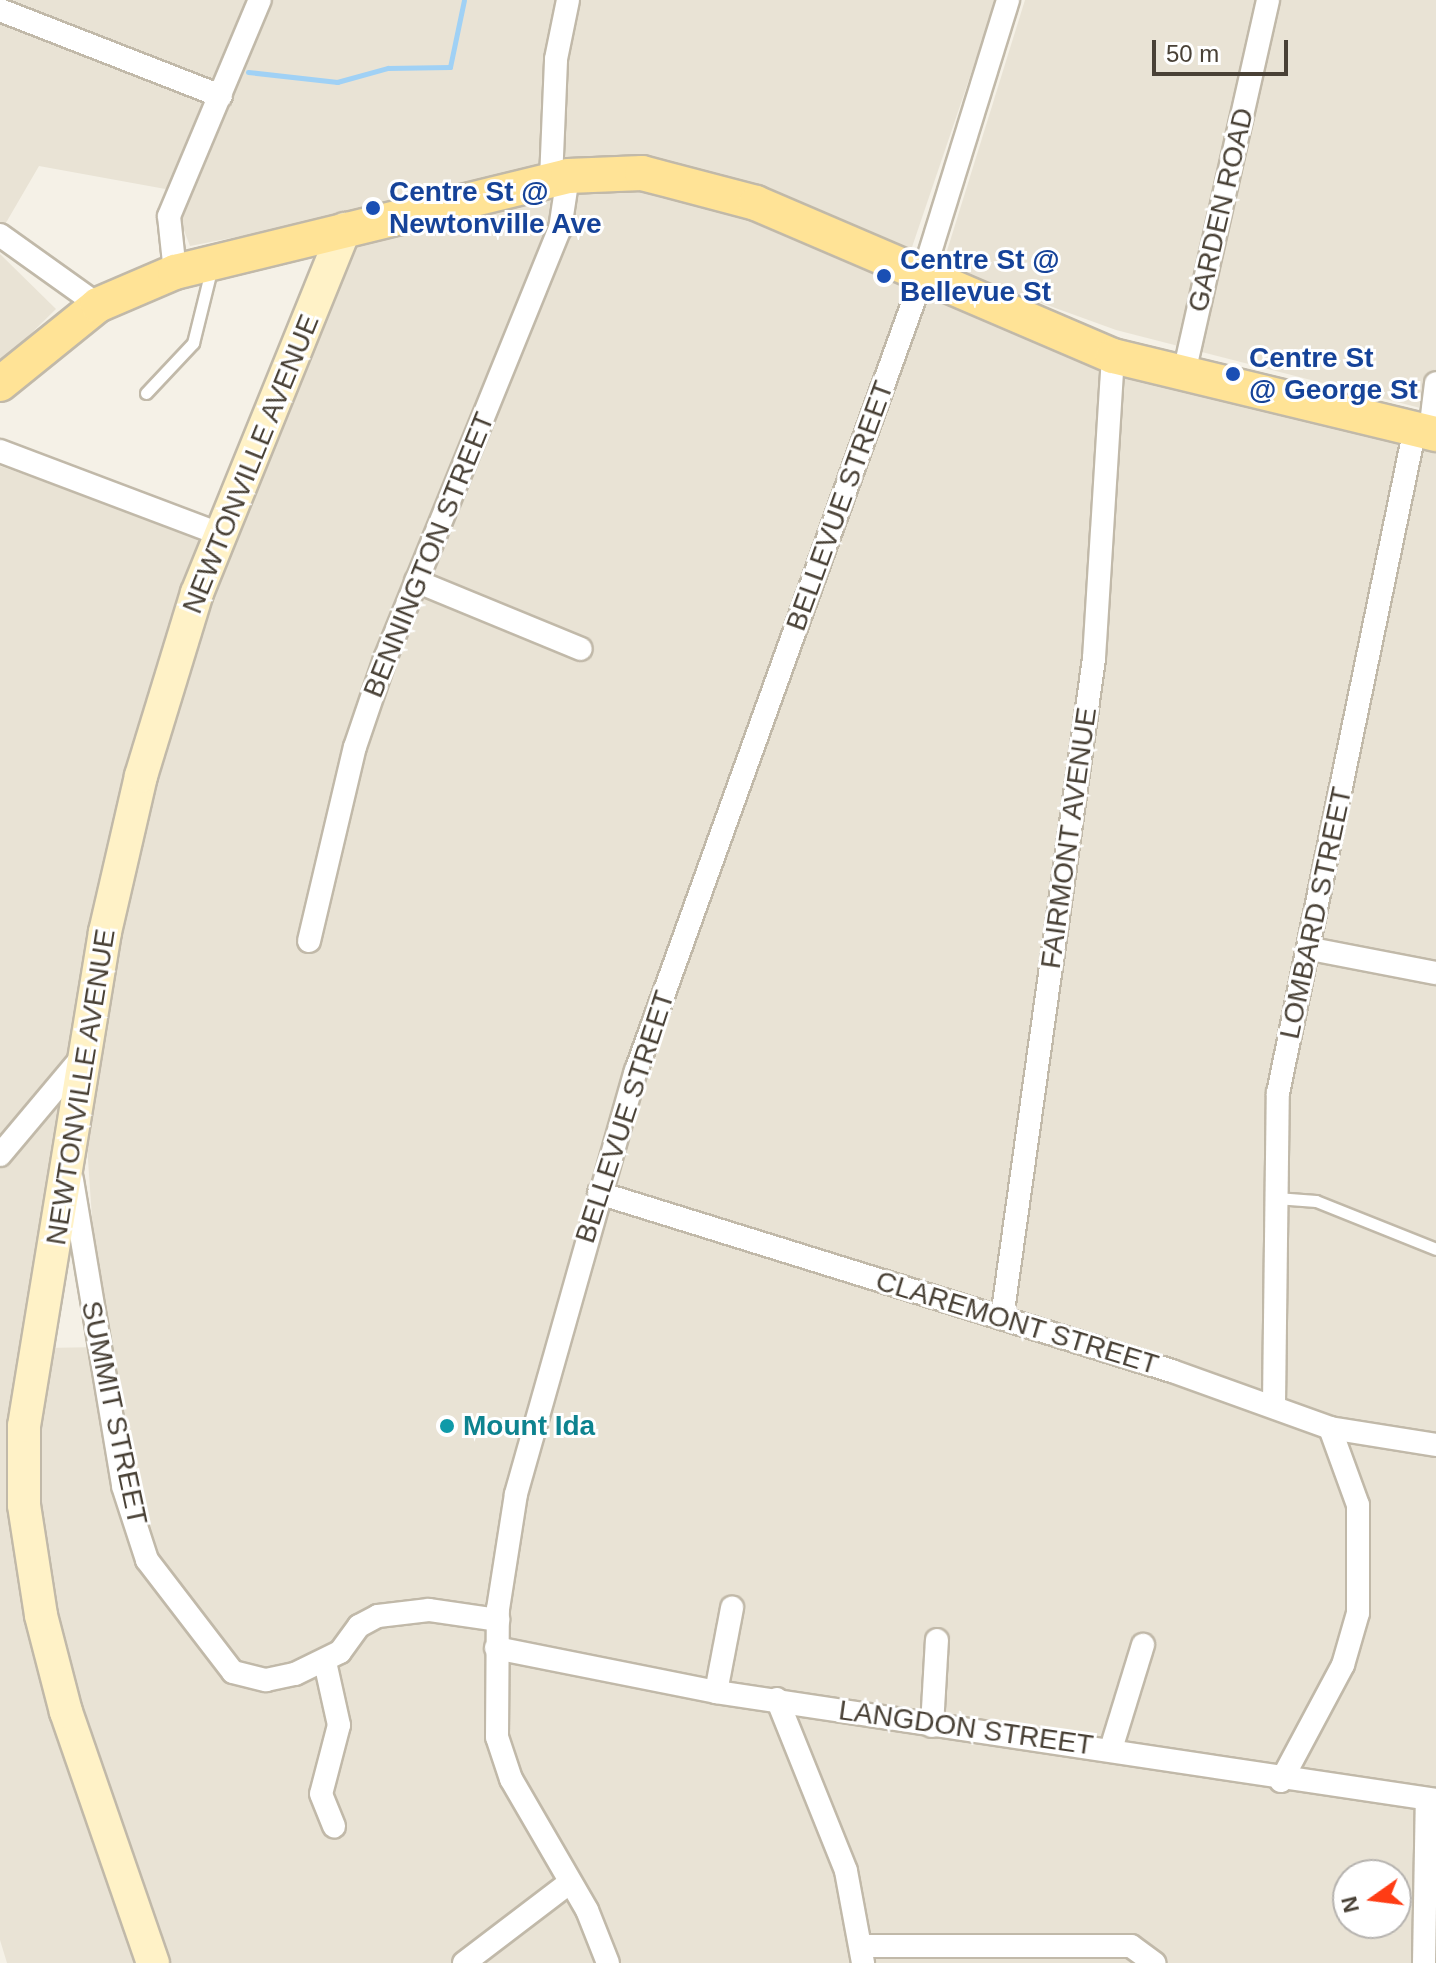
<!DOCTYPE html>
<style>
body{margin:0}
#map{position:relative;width:1436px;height:1963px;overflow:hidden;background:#f5f1e7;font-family:Helvetica,sans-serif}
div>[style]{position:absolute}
.residential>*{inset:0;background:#e9e3d5}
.stream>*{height:5px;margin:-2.5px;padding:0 2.5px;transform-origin:2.5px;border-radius:2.5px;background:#a0d1f5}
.roads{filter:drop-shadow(2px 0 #c1b9a9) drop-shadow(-2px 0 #c1b9a9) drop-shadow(0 2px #c1b9a9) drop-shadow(0 -2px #c1b9a9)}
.lane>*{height:11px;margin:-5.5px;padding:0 5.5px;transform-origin:5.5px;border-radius:5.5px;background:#fff}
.street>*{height:22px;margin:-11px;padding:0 11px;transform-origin:11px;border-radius:11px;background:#fff}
.secondary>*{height:32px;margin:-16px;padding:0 16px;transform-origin:16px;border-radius:16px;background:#fff2c7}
.primary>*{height:34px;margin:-17px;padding:0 17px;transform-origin:17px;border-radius:17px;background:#ffe396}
.dots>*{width:22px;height:22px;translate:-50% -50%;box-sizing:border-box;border:4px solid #fff;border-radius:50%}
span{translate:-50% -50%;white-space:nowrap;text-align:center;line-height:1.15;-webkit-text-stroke:6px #fff;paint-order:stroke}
.transit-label{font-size:28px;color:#164399;font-weight:700}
.left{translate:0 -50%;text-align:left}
.street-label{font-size:28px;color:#494136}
.culture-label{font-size:28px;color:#0d838f;font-weight:700}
.north{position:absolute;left:1332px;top:1859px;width:80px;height:80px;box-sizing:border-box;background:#fff;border:2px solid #b6b3af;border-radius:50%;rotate:256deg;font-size:22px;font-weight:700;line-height:32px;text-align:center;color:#494136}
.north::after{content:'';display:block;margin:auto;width:28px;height:36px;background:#ff3c14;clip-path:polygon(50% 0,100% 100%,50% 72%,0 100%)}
.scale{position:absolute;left:1152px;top:40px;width:136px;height:36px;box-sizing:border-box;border:4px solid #494136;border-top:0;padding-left:10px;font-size:24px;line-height:28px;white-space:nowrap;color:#494136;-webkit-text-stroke:6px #fff;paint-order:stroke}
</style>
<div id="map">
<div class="residential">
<i style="clip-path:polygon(0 0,250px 0,171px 190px,39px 166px,0 233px)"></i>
<i style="clip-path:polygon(269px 0,996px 0,910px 253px,722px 174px,650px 158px,190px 246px,180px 220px)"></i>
<i style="clip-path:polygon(1025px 0,1436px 0,1436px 412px,1116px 330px,942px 267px)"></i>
<i style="clip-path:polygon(evenodd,606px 181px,716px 200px,1098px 363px,1436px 448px,1436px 1963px,165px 1963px,49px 1608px,29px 1457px,45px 1348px,101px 1347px,86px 1131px,103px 1003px,175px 676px,351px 246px,606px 181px,1348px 1875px,1396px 1875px,1396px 1923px,1348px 1923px,1348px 1875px)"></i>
<i style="clip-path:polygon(0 254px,56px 309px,0 364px)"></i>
<i style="clip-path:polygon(0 466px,193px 534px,204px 549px,70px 1106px,14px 1452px,145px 1963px,7px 1963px,0 1940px)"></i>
</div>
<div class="stream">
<i style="left:248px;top:72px;width:90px;rotate:6.4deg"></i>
<i style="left:337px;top:82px;width:53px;rotate:-15.4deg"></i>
<i style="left:388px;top:68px;width:62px;rotate:-0.9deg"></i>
<i style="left:450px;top:67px;width:68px;rotate:-78.2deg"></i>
</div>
<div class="roads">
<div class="lane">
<i style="left:146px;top:393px;width:69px;rotate:-46.8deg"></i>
<i style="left:193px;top:343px;width:75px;rotate:-76.1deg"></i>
<i style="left:1276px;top:1198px;width:40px;rotate:4.3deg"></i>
<i style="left:1316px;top:1201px;width:129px;rotate:21.8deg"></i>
</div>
<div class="street">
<i style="left:0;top:10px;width:237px;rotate:21.3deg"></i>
<i style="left:551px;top:180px;width:121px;rotate:-87.6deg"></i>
<i style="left:556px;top:59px;width:60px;rotate:-78.5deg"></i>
<i style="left:0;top:235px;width:120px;rotate:35.5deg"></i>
<i style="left:175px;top:272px;width:56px;rotate:-96.1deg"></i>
<i style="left:169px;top:216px;width:234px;rotate:-67.2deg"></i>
<i style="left:1184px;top:373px;width:382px;rotate:-77.3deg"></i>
<i style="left:1430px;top:432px;width:49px;rotate:-83deg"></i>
<i style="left:0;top:451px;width:235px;rotate:20.7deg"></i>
<i style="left:416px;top:581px;width:178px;rotate:22.4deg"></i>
<i style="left:309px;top:941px;width:199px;rotate:-76.7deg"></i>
<i style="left:355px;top:747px;width:93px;rotate:-71.2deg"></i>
<i style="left:385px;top:659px;width:464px;rotate:-67.9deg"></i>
<i style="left:560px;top:229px;width:54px;rotate:-81.4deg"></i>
<i style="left:1311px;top:949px;width:127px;rotate:10.9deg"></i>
<i style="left:0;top:1155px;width:123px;rotate:-50deg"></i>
<i style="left:72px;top:1180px;width:310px;rotate:80.5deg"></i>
<i style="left:123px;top:1486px;width:78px;rotate:72deg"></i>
<i style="left:147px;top:1560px;width:141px;rotate:52.5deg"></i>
<i style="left:233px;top:1672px;width:34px;rotate:14deg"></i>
<i style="left:266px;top:1680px;width:30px;rotate:-12deg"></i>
<i style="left:295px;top:1674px;width:50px;rotate:-26.1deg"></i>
<i style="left:340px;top:1652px;width:32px;rotate:-54deg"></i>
<i style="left:359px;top:1626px;width:21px;rotate:-28deg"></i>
<i style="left:378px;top:1616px;width:51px;rotate:-6.7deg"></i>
<i style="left:429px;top:1610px;width:70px;rotate:8.2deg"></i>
<i style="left:599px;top:1193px;width:600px;rotate:17.26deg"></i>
<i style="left:1172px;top:1371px;width:168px;rotate:19.8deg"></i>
<i style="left:1330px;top:1428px;width:107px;rotate:9.1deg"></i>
<i style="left:1002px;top:1318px;width:666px;rotate:-82.06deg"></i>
<i style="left:1094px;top:658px;width:303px;rotate:-86.4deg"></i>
<i style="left:1274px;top:1404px;width:311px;rotate:-89.3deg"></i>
<i style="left:1278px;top:1093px;width:679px;rotate:-78.36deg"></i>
<i style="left:496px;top:1648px;width:224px;rotate:11.3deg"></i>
<i style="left:716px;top:1692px;width:728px;rotate:8.53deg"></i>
<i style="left:325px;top:1662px;width:65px;rotate:77.5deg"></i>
<i style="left:339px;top:1725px;width:71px;rotate:104.6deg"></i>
<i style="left:321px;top:1794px;width:35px;rotate:68deg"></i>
<i style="left:716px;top:1692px;width:86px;rotate:-79.2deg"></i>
<i style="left:777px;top:1699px;width:185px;rotate:68.1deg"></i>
<i style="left:846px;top:1871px;width:94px;rotate:79.5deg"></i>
<i style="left:932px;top:1726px;width:86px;rotate:-86.7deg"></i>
<i style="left:1111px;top:1749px;width:109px;rotate:-72.9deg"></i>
<i style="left:1281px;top:1781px;width:132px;rotate:-61.9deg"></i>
<i style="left:1343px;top:1665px;width:54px;rotate:-73.9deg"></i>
<i style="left:1358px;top:1613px;width:108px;rotate:-90deg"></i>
<i style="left:1358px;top:1505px;width:82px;rotate:-110deg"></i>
<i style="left:861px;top:1946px;width:270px"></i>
<i style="left:1131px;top:1946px;width:29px;rotate:36deg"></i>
<i style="left:464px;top:1963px;width:132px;rotate:-37.3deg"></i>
<i style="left:608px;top:1963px;width:57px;rotate:-111.6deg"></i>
<i style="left:587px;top:1910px;width:151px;rotate:-120.1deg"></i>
<i style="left:511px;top:1779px;width:44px;rotate:-108.4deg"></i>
<i style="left:497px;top:1737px;width:128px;rotate:-89.6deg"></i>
<i style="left:498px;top:1609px;width:116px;rotate:-81.1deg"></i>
<i style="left:516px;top:1494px;width:440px;rotate:-74.2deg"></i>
<i style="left:636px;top:1071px;width:843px;rotate:-70.17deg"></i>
<i style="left:922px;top:278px;width:291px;rotate:-72.8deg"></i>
<i style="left:1424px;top:1963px;width:164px;rotate:-89deg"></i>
</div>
<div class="secondary">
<i style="left:153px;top:1963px;width:266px;rotate:-109.1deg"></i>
<i style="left:66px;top:1712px;width:100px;rotate:-104.5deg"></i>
<i style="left:41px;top:1615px;width:111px;rotate:-98.8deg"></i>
<i style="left:24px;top:1505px;width:79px;rotate:-90deg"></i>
<i style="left:24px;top:1426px;width:501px;rotate:-80.69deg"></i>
<i style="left:105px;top:932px;width:160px;rotate:-77deg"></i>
<i style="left:141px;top:776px;width:191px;rotate:-73deg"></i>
<i style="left:197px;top:593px;width:393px;rotate:-67.9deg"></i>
</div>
<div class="primary">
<i style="left:0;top:384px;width:126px;rotate:-38.9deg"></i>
<i style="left:98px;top:305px;width:84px;rotate:-23.2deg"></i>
<i style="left:175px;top:272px;width:405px;rotate:-13.7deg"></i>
<i style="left:568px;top:176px;width:74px;rotate:-2.3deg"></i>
<i style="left:642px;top:173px;width:118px;rotate:14.7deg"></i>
<i style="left:756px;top:203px;width:388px;rotate:23.2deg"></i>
<i style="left:1113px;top:356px;width:332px;rotate:13.6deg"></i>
</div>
</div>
<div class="dots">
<i style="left:373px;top:208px;background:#1a4fb4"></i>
<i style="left:884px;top:276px;background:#1a4fb4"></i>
<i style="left:1233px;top:374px;background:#1a4fb4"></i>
<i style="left:447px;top:1426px;background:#0f9aa8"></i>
</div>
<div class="transit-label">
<span class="left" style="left:389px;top:208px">Centre St @<br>Newtonville Ave</span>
<span class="left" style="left:900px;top:276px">Centre St @<br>Bellevue St</span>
<span class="left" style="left:1249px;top:374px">Centre St<br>@ George St</span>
</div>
<div class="street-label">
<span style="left:1221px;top:210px;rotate:-77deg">GARDEN ROAD</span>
<span style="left:251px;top:464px;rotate:-68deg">NEWTONVILLE AVENUE</span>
<span style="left:840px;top:506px;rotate:-70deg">BELLEVUE STREET</span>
<span style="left:429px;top:555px;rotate:-68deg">BENNINGTON STREET</span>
<span style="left:1069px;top:838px;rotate:-82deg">FAIRMONT AVENUE</span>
<span style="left:1316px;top:913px;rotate:-78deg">LOMBARD STREET</span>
<span style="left:81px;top:1087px;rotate:-81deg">NEWTONVILLE AVENUE</span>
<span style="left:625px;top:1117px;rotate:-72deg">BELLEVUE STREET</span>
<span style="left:1017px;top:1323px;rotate:17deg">CLAREMONT STREET</span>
<span style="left:114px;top:1413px;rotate:78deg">SUMMIT STREET</span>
<span style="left:966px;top:1728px;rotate:8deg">LANGDON STREET</span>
</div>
<div class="culture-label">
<span class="left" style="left:463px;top:1426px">Mount Ida</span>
</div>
<div class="north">N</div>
<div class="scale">50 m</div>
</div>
